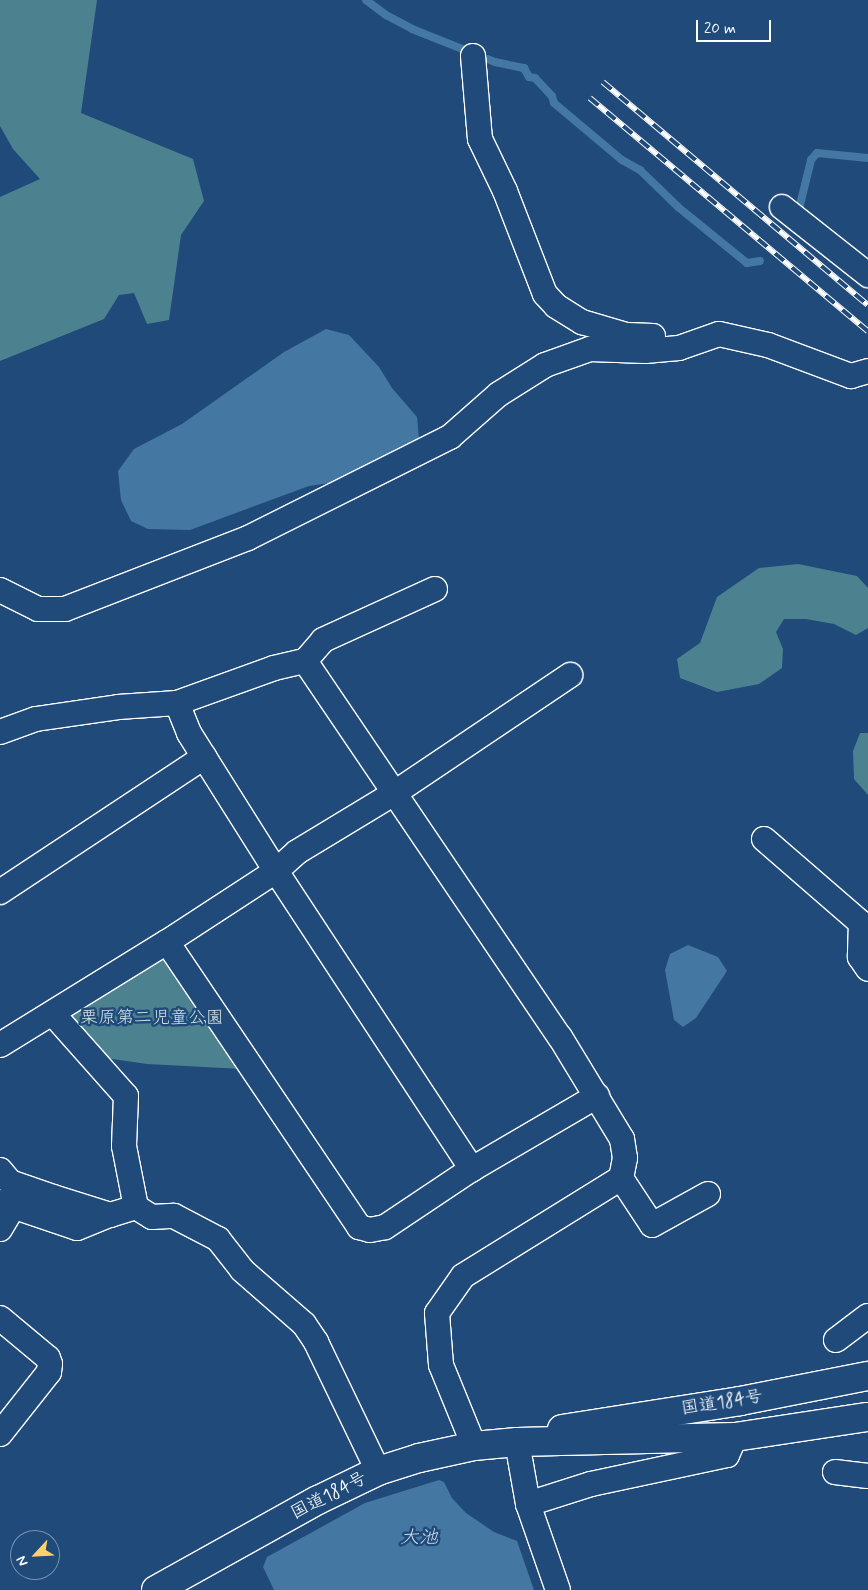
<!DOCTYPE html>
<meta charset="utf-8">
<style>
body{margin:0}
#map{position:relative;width:868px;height:1590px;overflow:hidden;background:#1f4a7a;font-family:Mynerve,"Klee One",sans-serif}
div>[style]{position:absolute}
.green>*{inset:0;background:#4c8290}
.water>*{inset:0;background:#4477a2}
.stream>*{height:8px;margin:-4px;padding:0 4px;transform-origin:4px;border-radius:4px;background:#4477a2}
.roads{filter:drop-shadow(1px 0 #fff) drop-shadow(-1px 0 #fff) drop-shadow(0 1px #fff) drop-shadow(0 -1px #fff)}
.minor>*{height:24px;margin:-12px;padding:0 12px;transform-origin:12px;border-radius:12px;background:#1f4a7a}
.trunk>*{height:28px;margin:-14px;padding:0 14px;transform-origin:14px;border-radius:14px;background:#1f4a7a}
.rail>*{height:5.5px;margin-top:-2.75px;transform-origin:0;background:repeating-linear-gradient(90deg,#1f4a7a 0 11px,#fff 0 22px);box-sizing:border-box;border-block:1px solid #fff}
span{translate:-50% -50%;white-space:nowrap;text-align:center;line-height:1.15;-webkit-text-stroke:5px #1f4a7a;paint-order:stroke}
.park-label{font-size:18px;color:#d2e0e3}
.street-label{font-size:18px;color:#fff}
.water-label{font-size:19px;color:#d0dde8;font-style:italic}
.north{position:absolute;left:10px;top:1530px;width:50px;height:50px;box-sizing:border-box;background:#1f4a7a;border:1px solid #7992af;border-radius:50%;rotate:245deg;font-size:14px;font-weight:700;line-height:20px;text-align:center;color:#fff}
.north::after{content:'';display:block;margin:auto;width:18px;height:22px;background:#ffd166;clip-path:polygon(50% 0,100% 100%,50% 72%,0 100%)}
.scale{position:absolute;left:696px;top:20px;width:75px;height:22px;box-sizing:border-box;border:2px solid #fff;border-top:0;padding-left:6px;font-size:15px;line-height:18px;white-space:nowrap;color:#fff;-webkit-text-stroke:4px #1f4a7a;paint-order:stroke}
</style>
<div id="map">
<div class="green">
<i style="clip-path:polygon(0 0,97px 0,81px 113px,193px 159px,204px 201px,181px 235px,169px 320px,147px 324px,134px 293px,119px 295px,104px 319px,0 361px,0 197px,40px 179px,13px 149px,0 126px)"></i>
<i style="clip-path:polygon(798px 564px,857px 576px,868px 588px,868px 628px,856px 635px,834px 624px,806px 619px,784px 619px,776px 632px,783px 649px,782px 668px,759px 684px,717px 692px,680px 678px,677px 659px,700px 643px,717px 597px,759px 568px)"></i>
<i style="clip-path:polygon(860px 733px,868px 733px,868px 795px,854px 779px,853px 751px)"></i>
<i style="clip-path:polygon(161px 959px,166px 960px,242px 1069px,147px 1064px,92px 1056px,66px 1018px)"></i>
</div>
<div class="water">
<i style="clip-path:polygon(326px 329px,349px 335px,379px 367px,392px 388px,417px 417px,419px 439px,336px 482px,309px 486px,190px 530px,148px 529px,131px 521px,121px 500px,118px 471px,134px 449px,182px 424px,284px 352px)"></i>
<i style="clip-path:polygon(688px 945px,718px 957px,727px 971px,696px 1018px,683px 1027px,674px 1020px,665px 970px,670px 954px)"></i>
<i style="clip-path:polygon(439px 1480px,444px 1482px,452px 1498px,466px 1513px,494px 1532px,517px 1541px,534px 1590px,274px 1590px,263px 1567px,267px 1557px,365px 1503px)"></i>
</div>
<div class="stream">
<i style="left:366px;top:0;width:25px;rotate:37deg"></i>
<i style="left:386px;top:15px;width:30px;rotate:28deg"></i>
<i style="left:412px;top:29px;width:89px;rotate:21.7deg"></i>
<i style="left:495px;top:62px;width:30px;rotate:12deg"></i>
<i style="left:524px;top:68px;width:10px;rotate:61deg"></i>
<i style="left:529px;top:77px;width:6px;rotate:9deg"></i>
<i style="left:535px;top:78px;width:25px;rotate:47deg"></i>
<i style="left:552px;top:96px;width:7px;rotate:74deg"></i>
<i style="left:554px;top:103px;width:89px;rotate:40deg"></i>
<i style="left:622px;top:160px;width:21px;rotate:29deg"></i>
<i style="left:640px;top:170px;width:53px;rotate:44.2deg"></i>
<i style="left:678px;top:207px;width:89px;rotate:39.1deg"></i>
<i style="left:747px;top:263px;width:13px;rotate:-9deg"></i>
<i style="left:798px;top:213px;width:55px;rotate:-76.2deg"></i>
<i style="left:811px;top:160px;width:9px;rotate:-49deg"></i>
<i style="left:817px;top:153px;width:51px;rotate:5.6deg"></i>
</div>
<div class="roads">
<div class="minor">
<i style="left:473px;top:56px;width:83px;rotate:85.2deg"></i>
<i style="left:480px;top:139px;width:58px;rotate:64.3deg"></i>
<i style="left:505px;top:191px;width:110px;rotate:68.8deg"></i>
<i style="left:545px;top:294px;width:16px;rotate:47deg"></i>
<i style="left:556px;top:306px;width:31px;rotate:32deg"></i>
<i style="left:582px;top:322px;width:46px;rotate:16.5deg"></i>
<i style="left:626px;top:335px;width:27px;rotate:2deg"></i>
<i style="left:782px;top:207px;width:110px;rotate:38.3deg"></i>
<i style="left:0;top:590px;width:42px;rotate:26.6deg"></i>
<i style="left:38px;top:609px;width:27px"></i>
<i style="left:65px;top:609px;width:196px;rotate:-21.2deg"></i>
<i style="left:248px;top:538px;width:226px;rotate:-26.6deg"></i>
<i style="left:450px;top:437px;width:65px;rotate:-41.3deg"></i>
<i style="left:499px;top:394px;width:54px;rotate:-32.2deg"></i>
<i style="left:545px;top:365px;width:48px;rotate:-19.6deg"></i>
<i style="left:590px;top:349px;width:55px;rotate:2.1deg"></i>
<i style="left:645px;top:351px;width:34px;rotate:-5deg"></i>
<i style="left:679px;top:348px;width:42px;rotate:-19.3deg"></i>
<i style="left:719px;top:334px;width:50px;rotate:12.7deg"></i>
<i style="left:768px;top:345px;width:89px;rotate:20.5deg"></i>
<i style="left:851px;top:376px;width:18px;rotate:-16deg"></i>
<i style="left:305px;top:661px;width:28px;rotate:-49deg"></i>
<i style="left:323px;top:640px;width:123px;rotate:-24.5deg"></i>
<i style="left:177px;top:703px;width:32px;rotate:68deg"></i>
<i style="left:189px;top:733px;width:163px;rotate:57.8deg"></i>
<i style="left:276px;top:871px;width:357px;rotate:56.7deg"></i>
<i style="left:0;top:732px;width:38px;rotate:-20deg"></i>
<i style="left:36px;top:719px;width:83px;rotate:-8.3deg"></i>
<i style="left:118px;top:707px;width:59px;rotate:-3.9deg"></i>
<i style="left:177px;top:703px;width:103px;rotate:-19.8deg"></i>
<i style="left:274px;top:668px;width:32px;rotate:-13deg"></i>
<i style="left:305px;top:661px;width:454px;rotate:55.9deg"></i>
<i style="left:560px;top:1037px;width:119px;rotate:58.7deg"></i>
<i style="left:622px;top:1139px;width:19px;rotate:81deg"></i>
<i style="left:625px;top:1158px;width:20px;rotate:101deg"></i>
<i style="left:621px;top:1178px;width:186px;rotate:148.2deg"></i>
<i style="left:463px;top:1276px;width:45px;rotate:125.1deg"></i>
<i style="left:437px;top:1313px;width:52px;rotate:85.6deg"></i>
<i style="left:441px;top:1365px;width:87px;rotate:67.8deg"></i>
<i style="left:764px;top:839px;width:128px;rotate:40.9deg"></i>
<i style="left:861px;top:923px;width:34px;rotate:92deg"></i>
<i style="left:860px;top:957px;width:14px;rotate:56deg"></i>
<i style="left:0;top:892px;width:245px;rotate:-33.5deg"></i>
<i style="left:167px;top:942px;width:344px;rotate:56deg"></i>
<i style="left:359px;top:1227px;width:11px;rotate:15deg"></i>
<i style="left:370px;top:1230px;width:15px;rotate:-11deg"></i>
<i style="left:385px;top:1227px;width:105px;rotate:-33.7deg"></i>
<i style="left:472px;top:1169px;width:145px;rotate:-30.3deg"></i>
<i style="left:54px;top:1015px;width:108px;rotate:48.4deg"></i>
<i style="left:126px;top:1096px;width:50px;rotate:92.3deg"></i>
<i style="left:124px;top:1146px;width:62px;rotate:78.9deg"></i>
<i style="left:0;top:1045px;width:196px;rotate:-31.7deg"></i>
<i style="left:167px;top:942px;width:130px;rotate:-33.1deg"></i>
<i style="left:276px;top:871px;width:28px;rotate:-42deg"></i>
<i style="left:297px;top:852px;width:116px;rotate:-31.2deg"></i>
<i style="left:396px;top:792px;width:210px;rotate:-33.9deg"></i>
<i style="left:0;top:1170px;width:16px;rotate:50deg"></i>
<i style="left:10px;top:1182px;width:46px;rotate:19.2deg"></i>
<i style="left:53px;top:1197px;width:60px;rotate:17.5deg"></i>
<i style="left:110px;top:1215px;width:27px;rotate:-17deg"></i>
<i style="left:136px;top:1207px;width:19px;rotate:32deg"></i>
<i style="left:152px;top:1217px;width:22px;rotate:-3deg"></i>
<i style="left:174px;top:1216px;width:50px;rotate:27.6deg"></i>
<i style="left:218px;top:1239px;width:39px;rotate:52deg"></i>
<i style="left:242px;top:1270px;width:82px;rotate:41.1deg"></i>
<i style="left:304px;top:1324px;width:22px;rotate:56deg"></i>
<i style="left:316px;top:1342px;width:143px;rotate:64.3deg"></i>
<i style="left:621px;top:1178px;width:56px;rotate:56.6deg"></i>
<i style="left:652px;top:1225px;width:64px;rotate:-29deg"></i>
<i style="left:0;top:1202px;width:81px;rotate:18.7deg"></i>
<i style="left:77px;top:1228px;width:35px;rotate:-22deg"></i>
<i style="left:0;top:1229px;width:27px;rotate:-59deg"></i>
<i style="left:0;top:1318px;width:62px;rotate:39.8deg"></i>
<i style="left:48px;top:1358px;width:6px;rotate:72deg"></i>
<i style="left:50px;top:1364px;width:8px;rotate:97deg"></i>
<i style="left:49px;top:1372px;width:79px;rotate:128.3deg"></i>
<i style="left:836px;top:1340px;width:40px;rotate:-37deg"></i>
<i style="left:517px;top:1442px;width:63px;rotate:79.9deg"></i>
<i style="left:528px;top:1504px;width:91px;rotate:70.8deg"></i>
<i style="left:835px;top:1472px;width:33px;rotate:7deg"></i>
<i style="left:528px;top:1504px;width:66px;rotate:-17.6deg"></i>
<i style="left:591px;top:1484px;width:139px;rotate:-12deg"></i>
<i style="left:727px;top:1455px;width:20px;rotate:-66deg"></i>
</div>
<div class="trunk">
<i style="left:562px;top:1429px;width:180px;rotate:-8.9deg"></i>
<i style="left:740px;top:1401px;width:130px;rotate:-11.1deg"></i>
<i style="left:156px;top:1590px;width:185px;rotate:-29.1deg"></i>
<i style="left:318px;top:1500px;width:67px;rotate:-25.8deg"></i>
<i style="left:378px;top:1471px;width:43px;rotate:-17.6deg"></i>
<i style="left:419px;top:1458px;width:56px;rotate:-12.3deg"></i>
<i style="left:474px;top:1446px;width:43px;rotate:-5.3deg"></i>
<i style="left:517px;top:1442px;width:218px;rotate:-1.3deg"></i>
<i style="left:735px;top:1437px;width:134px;rotate:-8.6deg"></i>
</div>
</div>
<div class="rail">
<i style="left:603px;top:82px;width:346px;rotate:40.1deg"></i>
<i style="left:590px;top:98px;width:363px;rotate:40deg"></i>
</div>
<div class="park-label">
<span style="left:152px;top:1018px">栗原第二児童公園</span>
</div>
<div class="street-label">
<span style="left:722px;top:1403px;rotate:-9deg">国道184号</span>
<span style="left:329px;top:1496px;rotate:-27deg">国道184号</span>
</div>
<div class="water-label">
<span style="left:419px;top:1538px">大池</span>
</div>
<div class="north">N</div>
<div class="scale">20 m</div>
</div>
